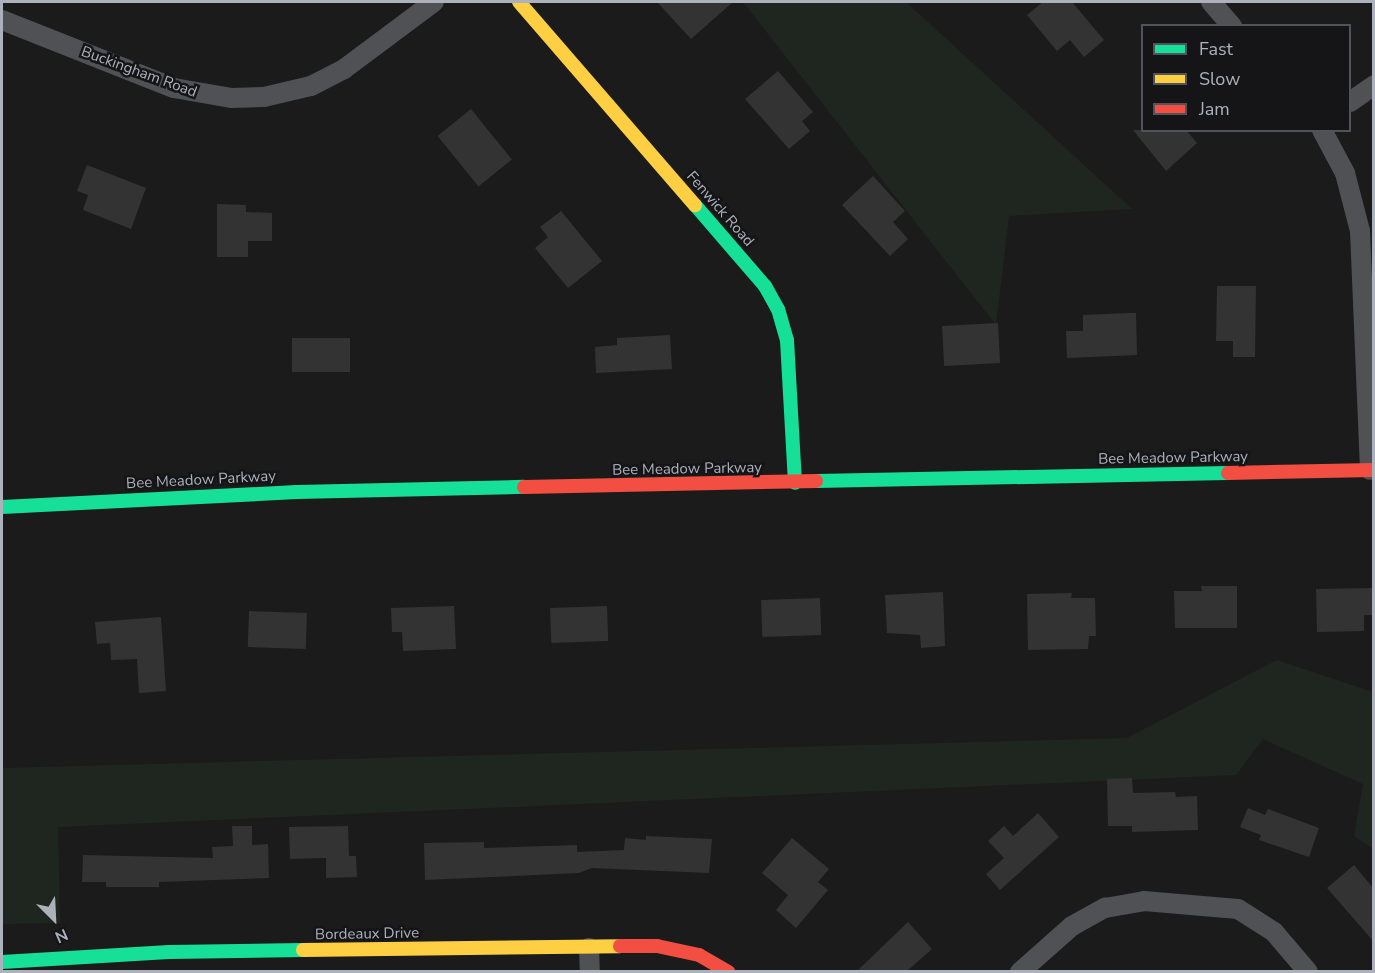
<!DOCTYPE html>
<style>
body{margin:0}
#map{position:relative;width:1375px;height:973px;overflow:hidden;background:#1b1b1c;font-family:"Nunito Sans",sans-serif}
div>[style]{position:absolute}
.green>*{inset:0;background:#1f2620}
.building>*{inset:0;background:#333334;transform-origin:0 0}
.street>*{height:20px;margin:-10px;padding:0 10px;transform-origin:10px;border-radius:10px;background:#4f5155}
.fast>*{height:14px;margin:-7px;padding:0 7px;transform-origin:7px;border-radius:7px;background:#16e098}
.slow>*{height:14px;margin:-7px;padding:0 7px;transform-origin:7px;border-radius:7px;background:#ffcf43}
.jam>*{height:14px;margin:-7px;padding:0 7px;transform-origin:7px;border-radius:7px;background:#f24e42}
span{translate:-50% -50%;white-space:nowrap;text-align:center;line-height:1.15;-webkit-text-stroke:5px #151518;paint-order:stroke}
.street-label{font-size:15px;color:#acb1bc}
.frame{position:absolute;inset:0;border:3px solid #acb1bc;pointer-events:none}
.legend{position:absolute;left:1141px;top:24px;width:210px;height:108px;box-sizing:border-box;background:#151518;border:2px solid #51535a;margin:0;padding:8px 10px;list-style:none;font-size:18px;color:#acb1bc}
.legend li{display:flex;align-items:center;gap:12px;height:30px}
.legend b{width:30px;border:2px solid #51535a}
.north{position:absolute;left:24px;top:889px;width:60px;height:60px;-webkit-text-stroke:4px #151518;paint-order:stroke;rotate:156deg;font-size:16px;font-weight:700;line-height:24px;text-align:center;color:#acb1bc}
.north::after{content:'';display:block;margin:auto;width:21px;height:27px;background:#acb1bc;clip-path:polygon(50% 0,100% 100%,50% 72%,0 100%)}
</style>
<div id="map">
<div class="green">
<i style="clip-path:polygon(743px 2px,906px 2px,1132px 209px,1009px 216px,996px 325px)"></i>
<i style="clip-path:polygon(1277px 660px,1373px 692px,1373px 849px,1354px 836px,1363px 784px,1263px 739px,1236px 775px,58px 827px,60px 923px,2px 924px,2px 768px,1127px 738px)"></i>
</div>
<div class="building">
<i style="clip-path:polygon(657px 2px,733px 2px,691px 39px)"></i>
<i style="clip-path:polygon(1043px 2px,1072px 2px,1104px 40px,1084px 57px,1070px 40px,1057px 51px,1027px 15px)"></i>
<i style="clip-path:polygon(778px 71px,813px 112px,802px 121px,810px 131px,789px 149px,745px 99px)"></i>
<i style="left:471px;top:109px;width:65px;height:43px;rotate:51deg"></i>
<i style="clip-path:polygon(1133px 130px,1186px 130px,1197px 143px,1166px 171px)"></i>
<i style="clip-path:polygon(87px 165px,146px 188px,131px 229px,83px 210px,88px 195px,77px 191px)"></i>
<i style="clip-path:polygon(873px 176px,905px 211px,893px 222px,908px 239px,890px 256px,842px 205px)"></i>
<i style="clip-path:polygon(217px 204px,246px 205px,246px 212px,272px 213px,272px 241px,248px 241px,248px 257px,217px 257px)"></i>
<i style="clip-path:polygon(561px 211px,602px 261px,568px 288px,535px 248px,548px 237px,540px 227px)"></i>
<i style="clip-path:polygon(1217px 286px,1256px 286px,1255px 357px,1233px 357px,1233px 341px,1216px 341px)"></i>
<i style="clip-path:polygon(1129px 313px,1136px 313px,1137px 355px,1067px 358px,1066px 331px,1083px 331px,1083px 315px)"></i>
<i style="left:998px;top:323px;width:40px;height:56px;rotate:87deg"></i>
<i style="clip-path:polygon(670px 335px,672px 369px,596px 373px,595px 347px,617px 345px,617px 338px)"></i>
<i style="left:292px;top:338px;width:58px;height:34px"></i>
<i style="clip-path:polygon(1201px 586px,1237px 586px,1237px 628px,1175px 628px,1174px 591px,1202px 591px)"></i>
<i style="clip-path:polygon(1374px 588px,1374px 615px,1364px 615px,1364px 631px,1317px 632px,1316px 589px)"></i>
<i style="clip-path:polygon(943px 592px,945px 646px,921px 648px,920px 635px,887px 633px,885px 595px)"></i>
<i style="clip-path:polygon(1072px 593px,1071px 598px,1095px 598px,1096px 636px,1089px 636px,1088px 649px,1028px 650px,1027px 594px)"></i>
<i style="left:820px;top:598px;width:37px;height:59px;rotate:88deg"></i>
<i style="clip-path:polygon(454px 606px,456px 649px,403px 651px,402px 632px,392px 632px,391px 608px)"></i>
<i style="left:607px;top:606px;width:35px;height:57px;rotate:88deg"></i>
<i style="left:249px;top:611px;width:58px;height:36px;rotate:2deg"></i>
<i style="clip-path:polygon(161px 617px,166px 691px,139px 693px,137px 659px,111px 660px,110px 643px,97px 644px,95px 622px)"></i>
<i style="clip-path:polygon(1132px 778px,1133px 793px,1175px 792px,1176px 797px,1197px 796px,1198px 830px,1132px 832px,1132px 826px,1108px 826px,1107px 779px)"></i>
<i style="clip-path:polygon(1248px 808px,1265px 815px,1268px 809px,1319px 828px,1309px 857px,1259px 840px,1261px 835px,1240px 827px)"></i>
<i style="clip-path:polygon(1038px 813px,1059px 837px,1000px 890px,986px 874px,1004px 858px,988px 841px,1004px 826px,1013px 836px)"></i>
<i style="clip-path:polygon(232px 826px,252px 826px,252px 845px,268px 844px,269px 878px,159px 882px,159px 887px,106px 887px,106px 882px,82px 882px,83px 855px,213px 858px,212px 847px,233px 846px)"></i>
<i style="clip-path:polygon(348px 826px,349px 856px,356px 856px,357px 877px,326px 878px,326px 858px,290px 859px,289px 827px)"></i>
<i style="clip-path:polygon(646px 836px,712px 839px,709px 873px,592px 868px,579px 873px,425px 880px,424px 843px,484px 842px,484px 848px,577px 845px,577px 852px,624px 850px,625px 838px,646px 840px)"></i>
<i style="clip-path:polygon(792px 838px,829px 869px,818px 882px,828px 890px,796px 928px,776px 910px,788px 895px,762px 873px)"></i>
<i style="clip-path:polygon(1354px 865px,1374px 889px,1374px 942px,1327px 888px)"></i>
<i style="clip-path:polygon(908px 922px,932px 949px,906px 972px,856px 972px)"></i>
</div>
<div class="street">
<i style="left:1211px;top:2px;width:32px;rotate:49deg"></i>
<i style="left:2px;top:20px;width:185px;rotate:21.6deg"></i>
<i style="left:174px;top:88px;width:59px;rotate:9.8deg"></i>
<i style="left:232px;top:98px;width:32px;rotate:-2deg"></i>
<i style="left:264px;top:97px;width:48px;rotate:-13.2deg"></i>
<i style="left:311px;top:86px;width:37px;rotate:-27deg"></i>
<i style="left:344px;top:69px;width:112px;rotate:-36.7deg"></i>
<i style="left:1350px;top:102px;width:29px;rotate:-35deg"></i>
<i style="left:1322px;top:130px;width:49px;rotate:61.9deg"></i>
<i style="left:1345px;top:173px;width:60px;rotate:75.5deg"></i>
<i style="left:1360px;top:231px;width:239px;rotate:87.6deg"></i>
<i style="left:589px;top:948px;width:24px;rotate:88deg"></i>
<i style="left:1020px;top:972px;width:69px;rotate:-41.5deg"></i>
<i style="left:1072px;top:926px;width:38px;rotate:-29deg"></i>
<i style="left:1105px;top:908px;width:40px;rotate:-10deg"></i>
<i style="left:1144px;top:901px;width:94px;rotate:4.9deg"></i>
<i style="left:1238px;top:909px;width:43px;rotate:32.6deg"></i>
<i style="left:1274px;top:932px;width:52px;rotate:49.6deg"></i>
</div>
<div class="fast">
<i style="left:695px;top:205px;width:107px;rotate:49.2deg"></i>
<i style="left:765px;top:286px;width:26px;rotate:61deg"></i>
<i style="left:778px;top:309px;width:32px;rotate:74deg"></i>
<i style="left:787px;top:340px;width:143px;rotate:86.8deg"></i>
<i style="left:816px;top:481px;width:412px;rotate:-1.1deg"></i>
<i style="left:2px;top:507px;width:295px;rotate:-2.9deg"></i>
<i style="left:297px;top:492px;width:227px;rotate:-1.3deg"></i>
<i style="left:2px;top:962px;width:167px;rotate:-3.4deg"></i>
<i style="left:169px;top:952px;width:134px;rotate:-0.9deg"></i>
</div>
<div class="slow">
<i style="left:519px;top:2px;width:269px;rotate:49.1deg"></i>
<i style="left:303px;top:950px;width:317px;rotate:-0.7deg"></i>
</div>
<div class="jam">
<i style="left:1228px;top:473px;width:146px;rotate:-1.2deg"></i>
<i style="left:524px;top:487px;width:292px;rotate:-1.2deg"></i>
<i style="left:620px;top:946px;width:37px"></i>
<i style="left:657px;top:946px;width:43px;rotate:12.1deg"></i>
<i style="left:699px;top:955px;width:34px;rotate:30deg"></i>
</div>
<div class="street-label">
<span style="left:139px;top:72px;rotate:20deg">Buckingham Road</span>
<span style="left:720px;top:209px;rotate:49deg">Fenwick Road</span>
<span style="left:1173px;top:458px;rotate:-1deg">Bee Meadow Parkway</span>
<span style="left:687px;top:469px;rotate:-1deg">Bee Meadow Parkway</span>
<span style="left:201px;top:480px;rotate:-3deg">Bee Meadow Parkway</span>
<span style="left:367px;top:934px;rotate:-1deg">Bordeaux Drive</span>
</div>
<div class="frame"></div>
<ul class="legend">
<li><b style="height:8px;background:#16e098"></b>Fast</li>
<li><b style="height:8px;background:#ffcf43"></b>Slow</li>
<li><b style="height:8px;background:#f24e42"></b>Jam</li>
</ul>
<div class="north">N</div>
</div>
